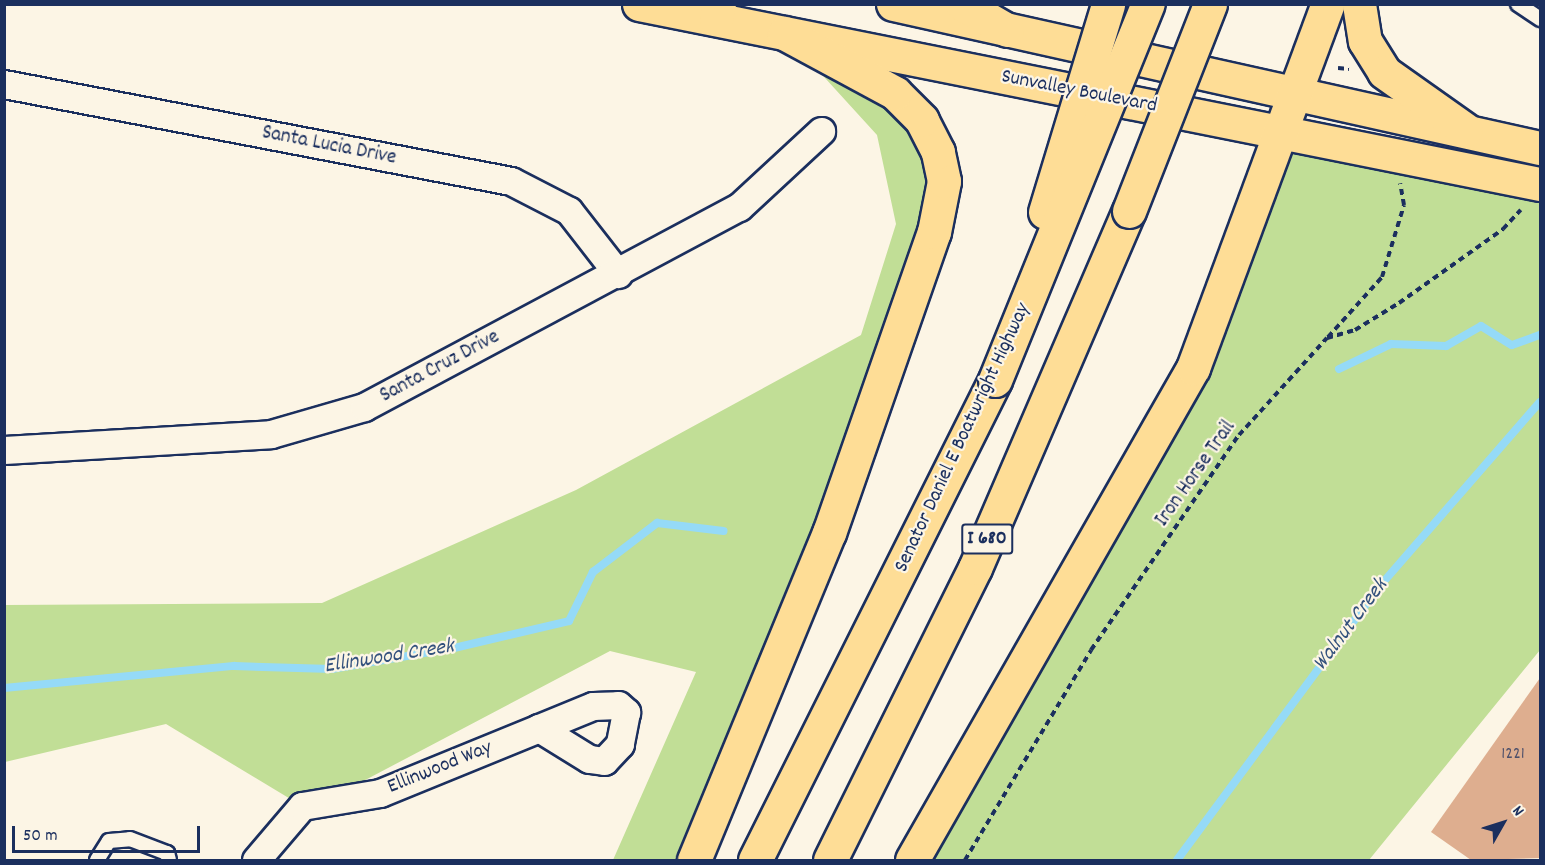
<!DOCTYPE html>
<style>
body{margin:0}
#map{position:relative;width:1545px;height:865px;overflow:hidden;background:#fcf5e5;font-family:Dekko,sans-serif}
div>[style]{position:absolute}
.green>*{inset:0;background:#c1de96}
.stream>*{height:8px;margin:-4px;padding:0 4px;transform-origin:4px;border-radius:4px;background:#95daf7}
.building>*{inset:0;background:#deae8f}
.path>*{height:4px;margin-top:-2px;transform-origin:0;background:repeating-linear-gradient(90deg,#1b2f5e 0 6px,transparent 0 10.5px)}
.roads{filter:drop-shadow(2px 0 #1b2f5e) drop-shadow(-2px 0 #1b2f5e) drop-shadow(0 2px #1b2f5e) drop-shadow(0 -2px #1b2f5e)}
.lane>*{height:14px;margin:-7px;padding:0 7px;transform-origin:7px;border-radius:7px;background:#fcf5e5}
.street>*{height:27px;margin:-13.5px;padding:0 13.5px;transform-origin:13.5px;border-radius:13.5px;background:#fcf5e5}
.primary>*{height:33px;margin:-16.5px;padding:0 16.5px;transform-origin:16.5px;border-radius:16.5px;background:#fedd96}
.highway>*{height:33px;margin:-16.5px;padding:0 16.5px;transform-origin:16.5px;border-radius:16.5px;background:#fedd96}
.bridges{filter:drop-shadow(2px 0 #1b2f5e) drop-shadow(-2px 0 #1b2f5e) drop-shadow(0 2px #1b2f5e) drop-shadow(0 -2px #1b2f5e)}
.highway-bridge>*{height:33px;margin:-16.5px;padding:0 16.5px;transform-origin:16.5px;border-radius:16.5px;background:#fedd96}
span{translate:-50% -50%;white-space:nowrap;text-align:center;line-height:1.15;-webkit-text-stroke:4.5px #fcf5e5;paint-order:stroke}
.number-label{font-size:18px;color:#4c4f6a}
.number-label span{-webkit-text-stroke-width:0}
.shield-label span{padding:2px 4px;background:#fcf5e5;border:2px solid;border-radius:4px;-webkit-text-stroke-width:0}
.shield-label{font-size:20px;color:#1b2f5e;font-weight:700}
.street-label{font-size:21px;color:#1b2f5e}
.water-label{font-size:22px;color:#33517d;font-style:italic}
.frame{position:absolute;inset:0;border:6px solid #1b2f5e;pointer-events:none}
.north{position:absolute;left:1473px;top:793px;width:60px;height:60px;-webkit-text-stroke:4px #fcf5e5;paint-order:stroke;rotate:51deg;font-size:16px;font-weight:700;line-height:24px;text-align:center;color:#1b2f5e}
.north::after{content:'';display:block;margin:auto;width:21px;height:27px;background:#1b2f5e;clip-path:polygon(50% 0,100% 100%,50% 72%,0 100%)}
.scale{position:absolute;left:12px;top:826px;width:188px;height:27px;box-sizing:border-box;border:3px solid #1b2f5e;border-top:0;padding-left:8px;font-size:18px;line-height:21px;white-space:nowrap;color:#1b2f5e;-webkit-text-stroke:4px #fcf5e5;paint-order:stroke}
</style>
<div id="map">
<div class="green">
<i style="clip-path:polygon(784px 33px,895px 93px,944px 181px,694px 860px,613px 860px,696px 672px,610px 651px,333px 797px,302px 806px,166px 724px,5px 762px,4px 605px,322px 603px,576px 490px,861px 335px,896px 224px,877px 135px)"></i>
<i style="clip-path:polygon(1283px 133px,1540px 184px,1540px 650px,1369px 860px,912px 860px,1170px 412px)"></i>
</div>
<div class="stream">
<i style="left:1339px;top:369px;width:58px;rotate:-25.7deg"></i>
<i style="left:1391px;top:344px;width:55px;rotate:2.1deg"></i>
<i style="left:1446px;top:346px;width:40px;rotate:-29.7deg"></i>
<i style="left:1481px;top:326px;width:36px;rotate:32deg"></i>
<i style="left:1512px;top:345px;width:30px;rotate:-20deg"></i>
<i style="left:4px;top:688px;width:231px;rotate:-5.5deg"></i>
<i style="left:234px;top:666px;width:98px;rotate:1.8deg"></i>
<i style="left:332px;top:669px;width:124px;rotate:-9.8deg"></i>
<i style="left:454px;top:648px;width:118px;rotate:-13.2deg"></i>
<i style="left:569px;top:621px;width:55px;rotate:-63.9deg"></i>
<i style="left:593px;top:572px;width:81px;rotate:-37.4deg"></i>
<i style="left:657px;top:523px;width:67px;rotate:6.8deg"></i>
<i style="left:1177px;top:860px;width:340px;rotate:-53.5deg"></i>
<i style="left:1379px;top:587px;width:245px;rotate:-49deg"></i>
</div>
<div class="building">
<i style="clip-path:polygon(1540px 678px,1540px 858px,1471px 860px,1431px 832px)"></i>
</div>
<div class="path">
<i style="left:1338px;top:68px;width:11px;rotate:5deg"></i>
<i style="left:1328px;top:337px;width:81px;rotate:-48deg"></i>
<i style="left:1382px;top:277px;width:75px;rotate:-73deg"></i>
<i style="left:1404px;top:205px;width:22px;rotate:-100deg"></i>
<i style="left:965px;top:860px;width:245px;rotate:-59deg"></i>
<i style="left:1091px;top:650px;width:261px;rotate:-55.5deg"></i>
<i style="left:1239px;top:435px;width:131px;rotate:-47.8deg"></i>
<i style="left:1327px;top:338px;width:29px;rotate:-16deg"></i>
<i style="left:1355px;top:330px;width:52px;rotate:-31.5deg"></i>
<i style="left:1399px;top:303px;width:128px;rotate:-35.4deg"></i>
<i style="left:1503px;top:229px;width:26px;rotate:-47deg"></i>
</div>
<div class="roads">
<div class="lane">
<i style="left:1518px;top:4px;width:27px;rotate:34deg"></i>
<i style="left:97px;top:860px;width:22px;rotate:-58deg"></i>
<i style="left:109px;top:841px;width:21px;rotate:-5deg"></i>
<i style="left:130px;top:839px;width:40px;rotate:21deg"></i>
<i style="left:167px;top:853px;width:7px;rotate:74deg"></i>
</div>
<div class="street">
<i style="left:4px;top:84px;width:516px;rotate:10.83deg"></i>
<i style="left:511px;top:181px;width:65px;rotate:27.3deg"></i>
<i style="left:569px;top:211px;width:80px;rotate:52.1deg"></i>
<i style="left:4px;top:450px;width:267px;rotate:-3.4deg"></i>
<i style="left:271px;top:434px;width:97px;rotate:-16.2deg"></i>
<i style="left:364px;top:407px;width:425px;rotate:-28.1deg"></i>
<i style="left:739px;top:207px;width:112px;rotate:-42.8deg"></i>
<i style="left:256px;top:860px;width:71px;rotate:-49.6deg"></i>
<i style="left:302px;top:806px;width:79px;rotate:-9.5deg"></i>
<i style="left:380px;top:793px;width:172px;rotate:-22.2deg"></i>
<i style="left:539px;top:728px;width:58px;rotate:-22.2deg"></i>
<i style="left:593px;top:706px;width:25px;rotate:-2deg"></i>
<i style="left:618px;top:705px;width:11px;rotate:41deg"></i>
<i style="left:626px;top:712px;width:33px;rotate:101deg"></i>
<i style="left:620px;top:744px;width:23px;rotate:133deg"></i>
<i style="left:604px;top:761px;width:15px;rotate:-172deg"></i>
<i style="left:589px;top:759px;width:59px;rotate:-148.2deg"></i>
</div>
<div class="primary">
<i style="left:639px;top:4px;width:919px;rotate:11.3deg"></i>
<i style="left:893px;top:4px;width:663px;rotate:12.55deg"></i>
</div>
<div class="highway">
<i style="left:962px;top:4px;width:52px;rotate:30deg"></i>
<i style="left:1359px;top:4px;width:37px;rotate:81deg"></i>
<i style="left:1365px;top:41px;width:36px;rotate:58deg"></i>
<i style="left:1384px;top:72px;width:100px;rotate:35.3deg"></i>
<i style="left:716px;top:19px;width:15px;rotate:-79deg"></i>
<i style="left:694px;top:860px;width:354px;rotate:-67.6deg"></i>
<i style="left:829px;top:533px;width:319px;rotate:-70.8deg"></i>
<i style="left:934px;top:232px;width:52px;rotate:-78.9deg"></i>
<i style="left:944px;top:181px;width:30px;rotate:-102deg"></i>
<i style="left:938px;top:152px;width:36px;rotate:-117deg"></i>
<i style="left:922px;top:120px;width:38px;rotate:-135deg"></i>
<i style="left:895px;top:93px;width:126px;rotate:-151.6deg"></i>
<i style="left:755px;top:860px;width:537px;rotate:-63.43deg"></i>
<i style="left:830px;top:860px;width:326px;rotate:-63.6deg"></i>
<i style="left:975px;top:568px;width:389px;rotate:-66.7deg"></i>
<i style="left:912px;top:860px;width:567px;rotate:-60.27deg"></i>
<i style="left:1193px;top:368px;width:388px;rotate:-69.7deg"></i>
</div>
</div>
<div class="bridges">
<div class="highway-bridge">
<i style="left:1129px;top:211px;width:222px;rotate:-68.6deg"></i>
<i style="left:1045px;top:212px;width:217px;rotate:-73.1deg"></i>
<i style="left:995px;top:380px;width:406px;rotate:-67.9deg"></i>
</div>
</div>
<div class="number-label">
<span style="left:1513px;top:755px">1221</span>
</div>
<div class="shield-label">
<span style="left:987px;top:539px">I 680</span>
</div>
<div class="street-label">
<span style="left:1079px;top:92px;rotate:11deg">Sunvalley Boulevard</span>
<span style="left:329px;top:146px;rotate:11deg">Santa Lucia Drive</span>
<span style="left:440px;top:367px;rotate:-28deg">Santa Cruz Drive</span>
<span style="left:963px;top:438px;rotate:-65deg">Senator Daniel E Boatwright Highway</span>
<span style="left:1196px;top:474px;rotate:-55deg">Iron Horse Trail</span>
<span style="left:440px;top:768px;rotate:-22deg">Ellinwood Way</span>
</div>
<div class="water-label">
<span style="left:1351px;top:625px;rotate:-53deg">Walnut Creek</span>
<span style="left:389px;top:657px;rotate:-9deg">Ellinwood Creek</span>
</div>
<div class="frame"></div>
<div class="north">N</div>
<div class="scale">50 m</div>
</div>
